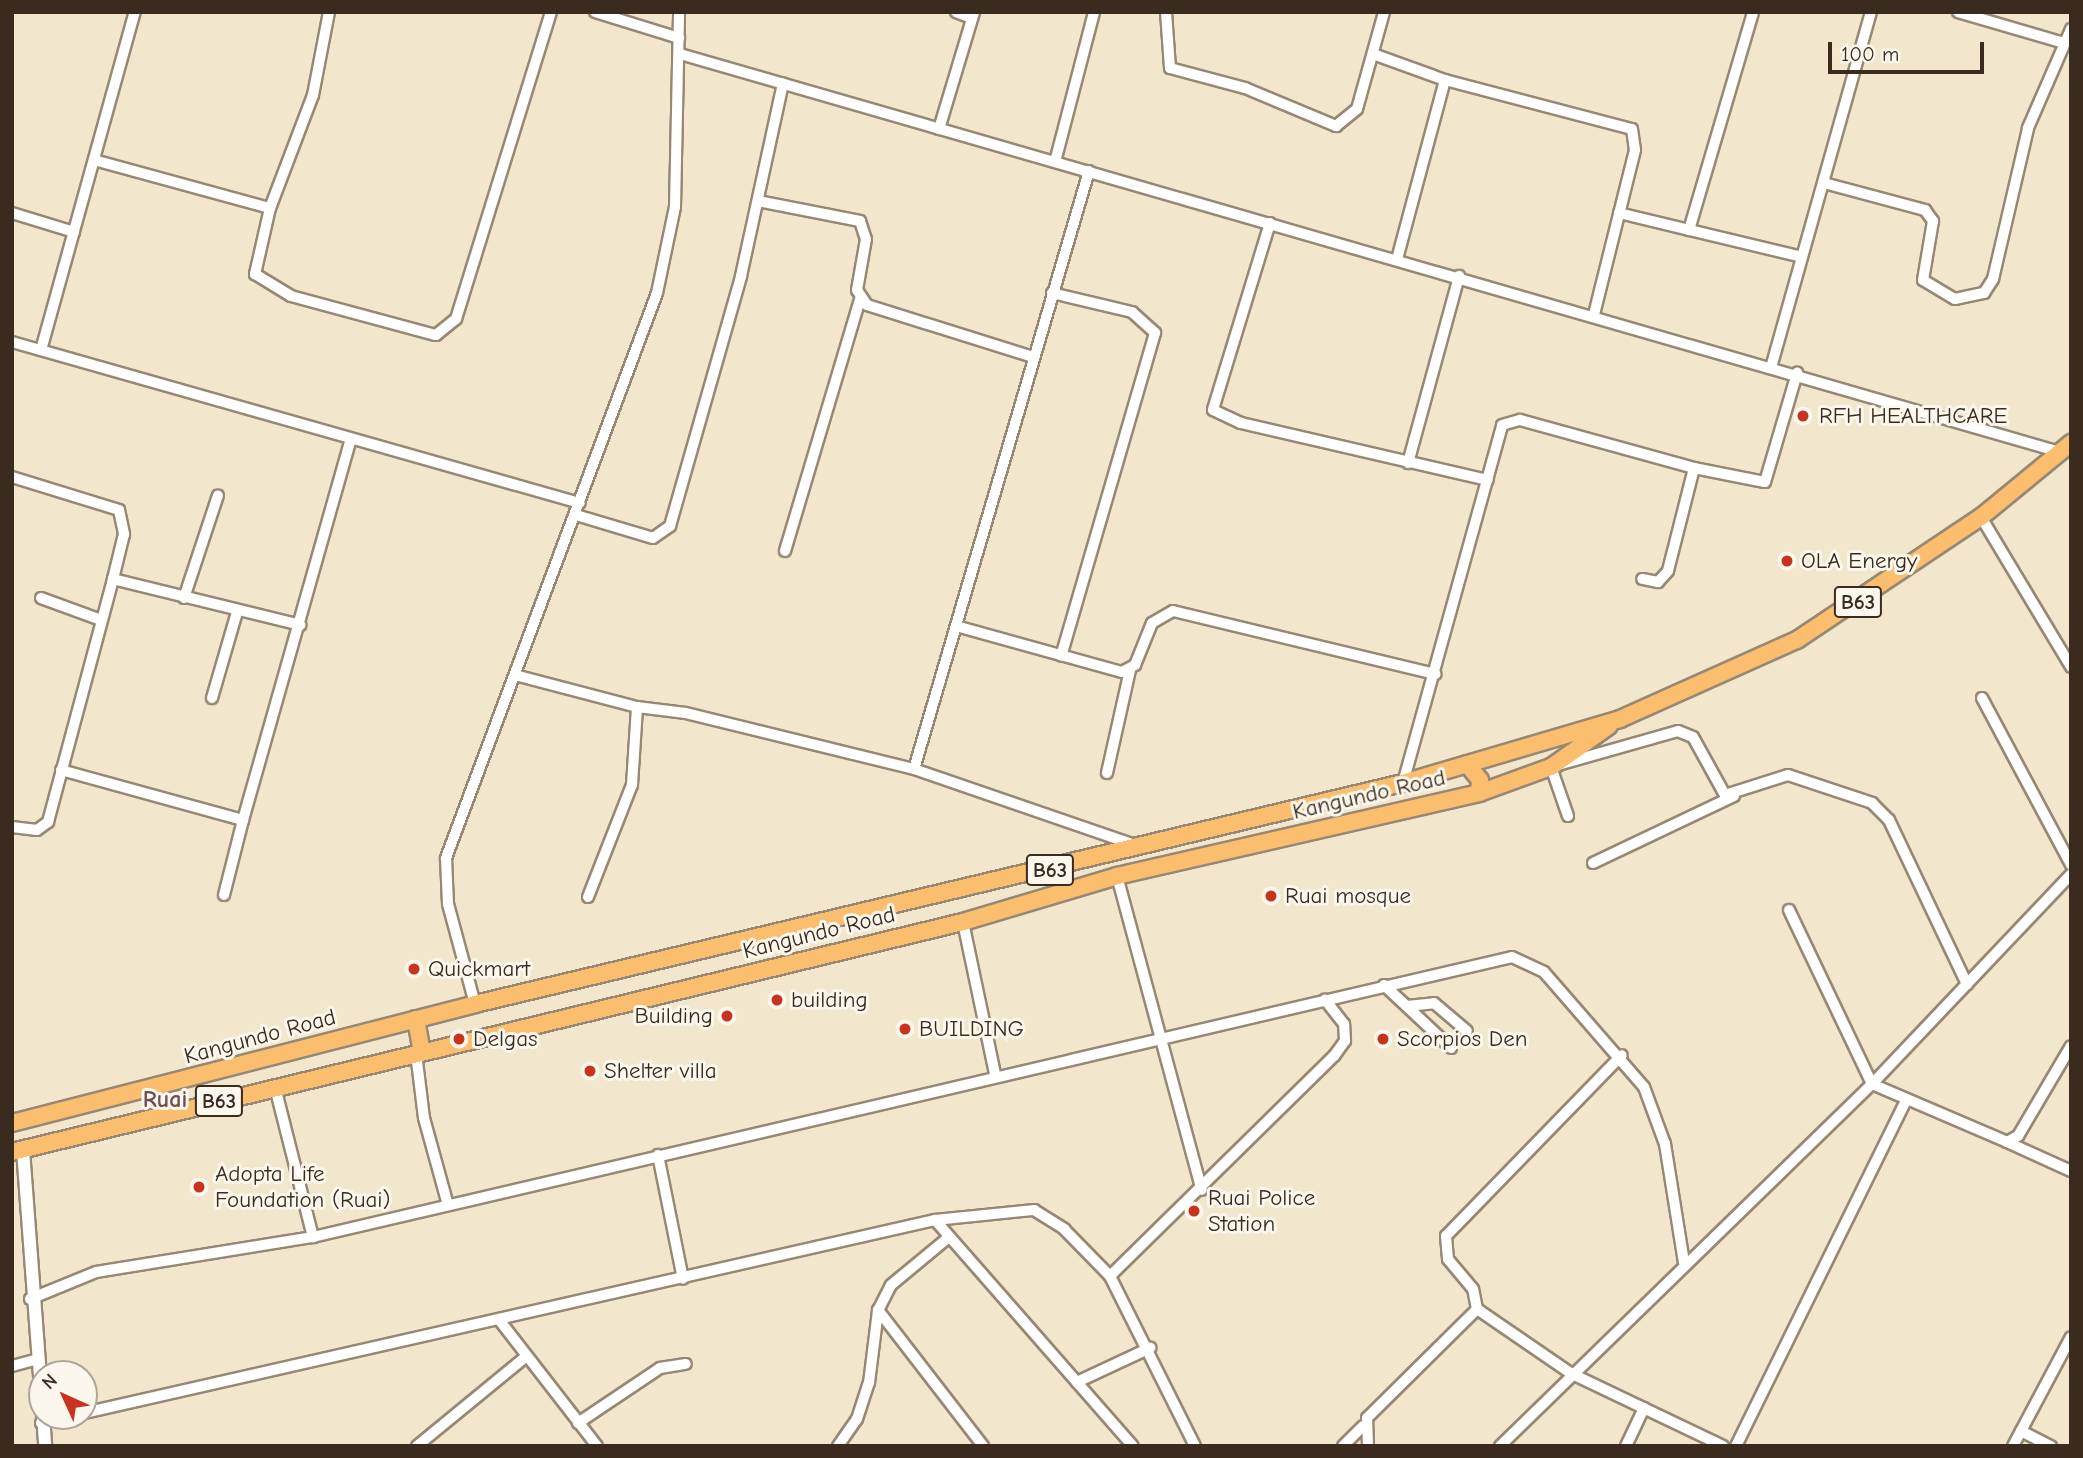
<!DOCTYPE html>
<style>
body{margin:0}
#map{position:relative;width:2083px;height:1458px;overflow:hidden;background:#f2e6cc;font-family:"Comic Neue",sans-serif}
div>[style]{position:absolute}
.roads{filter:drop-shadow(2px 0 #968875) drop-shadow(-2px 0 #968875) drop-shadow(0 2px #968875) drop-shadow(0 -2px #968875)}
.minor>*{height:10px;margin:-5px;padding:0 5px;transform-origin:5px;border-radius:5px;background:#fff}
.tertiary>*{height:12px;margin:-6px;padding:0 6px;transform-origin:6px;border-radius:6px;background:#fff}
.trunk>*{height:16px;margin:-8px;padding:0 8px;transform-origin:8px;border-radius:8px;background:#fbbd6e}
.dots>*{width:19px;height:19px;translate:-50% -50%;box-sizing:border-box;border:4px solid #fbf7ec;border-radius:50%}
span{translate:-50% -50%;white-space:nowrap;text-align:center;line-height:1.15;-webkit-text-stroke:6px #fbf7ec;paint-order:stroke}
.shield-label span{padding:2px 5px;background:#fbf7ec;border:2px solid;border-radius:5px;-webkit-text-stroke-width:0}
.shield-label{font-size:21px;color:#3b2a1e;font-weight:700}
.poi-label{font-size:23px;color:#3b2a1e}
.left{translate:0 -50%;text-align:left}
.right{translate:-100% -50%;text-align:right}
.street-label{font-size:23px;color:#3b2a1e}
.neighbourhood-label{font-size:24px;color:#6d4e51;font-weight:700}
.frame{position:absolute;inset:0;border:14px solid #3b2a1e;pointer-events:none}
.north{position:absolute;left:28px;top:1360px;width:70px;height:70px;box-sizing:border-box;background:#fbf7ec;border:2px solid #aea59a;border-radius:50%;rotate:315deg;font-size:19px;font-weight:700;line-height:28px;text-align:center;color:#3b2a1e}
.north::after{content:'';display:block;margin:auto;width:24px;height:32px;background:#c8321e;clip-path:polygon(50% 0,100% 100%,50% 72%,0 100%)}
.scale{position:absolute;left:1828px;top:42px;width:156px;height:32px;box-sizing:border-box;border:4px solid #3b2a1e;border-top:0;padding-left:9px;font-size:21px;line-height:24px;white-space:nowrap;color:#3b2a1e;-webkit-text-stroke:5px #fbf7ec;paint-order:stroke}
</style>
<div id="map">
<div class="roads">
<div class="minor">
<i style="left:329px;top:12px;width:85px;rotate:100.9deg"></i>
<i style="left:313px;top:95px;width:121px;rotate:110.8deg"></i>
<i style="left:270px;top:208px;width:68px;rotate:102.8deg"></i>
<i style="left:255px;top:274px;width:42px;rotate:31.4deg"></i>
<i style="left:291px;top:296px;width:150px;rotate:15.1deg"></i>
<i style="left:436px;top:335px;width:26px;rotate:-39deg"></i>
<i style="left:456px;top:319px;width:321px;rotate:-72.8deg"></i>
<i style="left:595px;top:12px;width:88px;rotate:17.2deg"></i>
<i style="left:956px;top:12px;width:17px;rotate:21deg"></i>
<i style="left:1166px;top:12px;width:56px;rotate:85.9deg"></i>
<i style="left:1170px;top:68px;width:78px;rotate:14.9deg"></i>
<i style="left:1245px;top:88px;width:99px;rotate:22.7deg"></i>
<i style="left:1336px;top:126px;width:27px;rotate:-39deg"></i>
<i style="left:1357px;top:109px;width:101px;rotate:-74.4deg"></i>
<i style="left:1958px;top:12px;width:110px;rotate:16.3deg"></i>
<i style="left:680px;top:54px;width:1436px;rotate:16.09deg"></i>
<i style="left:1373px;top:54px;width:77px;rotate:19.9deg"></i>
<i style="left:1445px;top:80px;width:185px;rotate:105deg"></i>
<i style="left:1445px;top:80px;width:193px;rotate:14.7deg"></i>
<i style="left:1632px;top:129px;width:21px;rotate:82deg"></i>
<i style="left:1635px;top:150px;width:170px;rotate:104deg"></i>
<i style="left:939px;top:129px;width:122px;rotate:-73.3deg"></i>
<i style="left:94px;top:160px;width:182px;rotate:15.3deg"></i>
<i style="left:1055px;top:162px;width:155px;rotate:-75.4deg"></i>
<i style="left:1824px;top:183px;width:105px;rotate:15deg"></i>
<i style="left:1925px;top:210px;width:14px;rotate:54deg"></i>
<i style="left:1933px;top:221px;width:60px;rotate:99.6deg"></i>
<i style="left:1923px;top:280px;width:37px;rotate:31deg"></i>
<i style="left:1955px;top:299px;width:30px;rotate:-12deg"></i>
<i style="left:1984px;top:293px;width:17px;rotate:-57deg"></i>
<i style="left:1993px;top:279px;width:155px;rotate:-76.9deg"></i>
<i style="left:2028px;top:128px;width:108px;rotate:-66.5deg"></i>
<i style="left:758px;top:201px;width:104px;rotate:11.1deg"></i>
<i style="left:860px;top:221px;width:19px;rotate:72deg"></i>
<i style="left:866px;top:239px;width:52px;rotate:100deg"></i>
<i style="left:857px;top:290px;width:18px;rotate:56deg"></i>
<i style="left:867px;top:305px;width:174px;rotate:17.4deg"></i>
<i style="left:12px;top:213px;width:65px;rotate:17deg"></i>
<i style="left:1619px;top:213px;width:188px;rotate:13.5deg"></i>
<i style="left:1270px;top:223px;width:195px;rotate:107deg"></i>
<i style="left:1213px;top:410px;width:31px;rotate:25deg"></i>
<i style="left:1241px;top:423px;width:253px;rotate:13deg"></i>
<i style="left:1689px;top:230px;width:227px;rotate:-73.6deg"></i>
<i style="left:1052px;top:293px;width:82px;rotate:13.4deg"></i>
<i style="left:1132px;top:312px;width:31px;rotate:42deg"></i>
<i style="left:1155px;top:333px;width:336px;rotate:106.2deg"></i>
<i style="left:12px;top:342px;width:590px;rotate:15.83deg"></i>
<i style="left:41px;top:350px;width:351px;rotate:-74.5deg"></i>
<i style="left:1772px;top:364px;width:366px;rotate:-74.3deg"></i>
<i style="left:1408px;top:463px;width:194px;rotate:-74.7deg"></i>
<i style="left:1694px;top:468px;width:72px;rotate:11.2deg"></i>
<i style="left:1765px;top:482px;width:114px;rotate:-73.6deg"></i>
<i style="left:12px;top:477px;width:112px;rotate:17.1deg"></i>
<i style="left:119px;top:510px;width:25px;rotate:78deg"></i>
<i style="left:124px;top:534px;width:46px;rotate:103.7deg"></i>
<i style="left:576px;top:515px;width:80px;rotate:16.6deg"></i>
<i style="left:653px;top:538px;width:21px;rotate:-35deg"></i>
<i style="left:670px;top:526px;width:260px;rotate:-74.1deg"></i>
<i style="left:741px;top:276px;width:197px;rotate:-77.7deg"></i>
<i style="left:1981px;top:517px;width:175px;rotate:59deg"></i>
<i style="left:785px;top:551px;width:263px;rotate:-73.4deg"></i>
<i style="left:41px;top:598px;width:64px;rotate:20.1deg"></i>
<i style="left:184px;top:598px;width:108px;rotate:-71.7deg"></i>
<i style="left:956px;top:626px;width:172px;rotate:15.5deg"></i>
<i style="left:1122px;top:672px;width:15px;rotate:-28deg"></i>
<i style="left:1135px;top:665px;width:45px;rotate:-68deg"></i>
<i style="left:1152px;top:623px;width:24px;rotate:-30deg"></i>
<i style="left:1173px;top:611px;width:270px;rotate:13.5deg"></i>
<i style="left:515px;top:675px;width:126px;rotate:14.7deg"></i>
<i style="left:212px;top:698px;width:90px;rotate:-73.8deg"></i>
<i style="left:1982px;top:698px;width:189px;rotate:61.9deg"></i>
<i style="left:914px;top:769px;width:623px;rotate:-73.69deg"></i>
<i style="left:61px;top:770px;width:189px;rotate:15.4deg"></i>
<i style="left:243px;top:820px;width:394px;rotate:-74.2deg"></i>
<i style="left:1107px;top:773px;width:106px;rotate:-77.4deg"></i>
<i style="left:1403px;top:783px;width:371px;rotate:-74.5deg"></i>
<i style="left:1502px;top:425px;width:19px;rotate:-16deg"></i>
<i style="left:1520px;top:420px;width:180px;rotate:15.4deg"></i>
<i style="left:1694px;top:468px;width:106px;rotate:104.2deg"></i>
<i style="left:1668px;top:571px;width:15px;rotate:132deg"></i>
<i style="left:1658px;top:582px;width:16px;rotate:-169deg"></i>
<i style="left:1568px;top:816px;width:52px;rotate:-109.1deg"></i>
<i style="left:1551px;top:767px;width:132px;rotate:-15.8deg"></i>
<i style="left:1678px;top:731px;width:16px;rotate:22deg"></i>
<i style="left:1693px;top:737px;width:66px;rotate:61.1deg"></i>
<i style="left:1725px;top:795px;width:66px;rotate:-17.6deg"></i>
<i style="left:1788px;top:775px;width:89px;rotate:18.4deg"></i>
<i style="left:1872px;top:803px;width:24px;rotate:45deg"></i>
<i style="left:1889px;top:820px;width:182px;rotate:64.6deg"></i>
<i style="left:12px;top:827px;width:25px;rotate:7deg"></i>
<i style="left:37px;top:830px;width:14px;rotate:-36deg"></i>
<i style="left:48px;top:822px;width:252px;rotate:-75deg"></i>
<i style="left:113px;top:579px;width:193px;rotate:13.8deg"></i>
<i style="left:1593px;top:863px;width:156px;rotate:-25.4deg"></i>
<i style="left:1117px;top:876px;width:325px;rotate:74.9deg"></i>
<i style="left:224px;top:895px;width:77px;rotate:-75.8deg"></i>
<i style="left:588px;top:897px;width:120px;rotate:-68.6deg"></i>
<i style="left:632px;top:785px;width:78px;rotate:-86.3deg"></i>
<i style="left:637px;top:707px;width:49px;rotate:7deg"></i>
<i style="left:686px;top:713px;width:235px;rotate:13.8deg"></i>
<i style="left:914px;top:769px;width:234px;rotate:19deg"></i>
<i style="left:1789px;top:910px;width:193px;rotate:64.5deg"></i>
<i style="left:1872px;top:1084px;width:147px;rotate:23.2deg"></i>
<i style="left:2007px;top:1142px;width:13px;rotate:-29deg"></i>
<i style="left:2018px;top:1136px;width:104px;rotate:-59.5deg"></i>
<i style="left:963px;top:922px;width:155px;rotate:78.1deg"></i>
<i style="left:1384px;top:985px;width:92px;rotate:43.2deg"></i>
<i style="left:475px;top:1004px;width:104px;rotate:-105.1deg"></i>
<i style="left:448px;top:904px;width:46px;rotate:-92.5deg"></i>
<i style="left:446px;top:858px;width:603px;rotate:-69.52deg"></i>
<i style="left:657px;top:293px;width:88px;rotate:-78.2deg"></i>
<i style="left:675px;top:207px;width:195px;rotate:-88.8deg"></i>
<i style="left:1407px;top:1006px;width:27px;rotate:-6deg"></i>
<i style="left:1434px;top:1003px;width:43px;rotate:40.3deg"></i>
<i style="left:416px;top:1053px;width:65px;rotate:83deg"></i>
<i style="left:424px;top:1118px;width:90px;rotate:74.6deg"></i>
<i style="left:275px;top:1087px;width:155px;rotate:75.8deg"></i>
<i style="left:2007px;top:1142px;width:70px;rotate:24.4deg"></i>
<i style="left:658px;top:1155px;width:126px;rotate:78.6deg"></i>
<i style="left:935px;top:1220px;width:100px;rotate:-5.8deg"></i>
<i style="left:1034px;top:1210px;width:36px;rotate:32deg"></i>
<i style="left:1064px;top:1229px;width:66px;rotate:45.6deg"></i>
<i style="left:949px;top:1237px;width:75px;rotate:140.4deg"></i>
<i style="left:891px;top:1285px;width:28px;rotate:117deg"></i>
<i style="left:878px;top:1310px;width:172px;rotate:52.3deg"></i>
<i style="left:30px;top:1299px;width:71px;rotate:-22.2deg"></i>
<i style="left:96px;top:1272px;width:220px;rotate:-9.2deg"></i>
<i style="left:313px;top:1237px;width:1231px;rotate:-13.14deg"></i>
<i style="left:1512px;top:957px;width:35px;rotate:25deg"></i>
<i style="left:1544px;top:972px;width:152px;rotate:49deg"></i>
<i style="left:1644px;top:1087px;width:61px;rotate:69.8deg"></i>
<i style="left:1665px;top:1144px;width:121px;rotate:80.9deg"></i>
<i style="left:1477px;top:1309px;width:115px;rotate:34.4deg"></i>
<i style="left:1572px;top:1374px;width:167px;rotate:25.5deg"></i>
<i style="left:500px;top:1321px;width:158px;rotate:52.2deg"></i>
<i style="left:12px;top:1366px;width:27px;rotate:-15deg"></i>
<i style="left:1077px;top:1382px;width:81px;rotate:-25deg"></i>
<i style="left:84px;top:1413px;width:873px;rotate:-12.78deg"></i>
<i style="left:935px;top:1220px;width:300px;rotate:48.8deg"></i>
<i style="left:41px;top:1423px;width:31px;rotate:-13deg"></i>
<i style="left:578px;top:1423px;width:99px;rotate:-33.9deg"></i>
<i style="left:660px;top:1368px;width:26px;rotate:-9deg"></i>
<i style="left:2021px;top:1431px;width:34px;rotate:27deg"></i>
<i style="left:417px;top:1446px;width:139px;rotate:-39.4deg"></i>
<i style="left:838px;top:1446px;width:33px;rotate:-55deg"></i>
<i style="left:857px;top:1419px;width:38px;rotate:-72deg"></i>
<i style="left:869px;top:1383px;width:73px;rotate:-82.9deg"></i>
<i style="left:1195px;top:1446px;width:190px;rotate:-116.6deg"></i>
<i style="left:1110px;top:1276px;width:314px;rotate:-44.5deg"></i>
<i style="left:1334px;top:1056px;width:19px;rotate:-54deg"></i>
<i style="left:1345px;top:1041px;width:17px;rotate:-93deg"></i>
<i style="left:1344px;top:1024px;width:31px;rotate:-128deg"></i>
<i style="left:1343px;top:1446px;width:28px;rotate:-45deg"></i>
<i style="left:1368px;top:1446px;width:28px;rotate:-92deg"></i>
<i style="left:1367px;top:1418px;width:155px;rotate:-44.7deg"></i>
<i style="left:1477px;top:1309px;width:20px;rotate:-101deg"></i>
<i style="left:1473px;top:1289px;width:39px;rotate:-130deg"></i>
<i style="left:1448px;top:1259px;width:23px;rotate:-95deg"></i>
<i style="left:1446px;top:1236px;width:252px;rotate:-45.8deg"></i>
<i style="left:1500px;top:1446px;width:519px;rotate:-44.22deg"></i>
<i style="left:1872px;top:1084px;width:289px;rotate:-46.5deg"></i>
<i style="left:1626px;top:1446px;width:42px;rotate:-64.7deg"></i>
<i style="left:1736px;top:1446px;width:386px;rotate:-63.8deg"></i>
<i style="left:2013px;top:1446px;width:123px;rotate:-62deg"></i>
</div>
<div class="tertiary">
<i style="left:23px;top:1150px;width:297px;rotate:85.7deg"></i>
</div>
<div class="trunk">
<i style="left:1467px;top:764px;width:21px;rotate:51deg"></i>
<i style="left:1480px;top:780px;width:13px;rotate:94deg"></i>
<i style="left:416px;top:1019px;width:34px;rotate:80deg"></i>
<i style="left:12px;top:1123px;width:478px;rotate:-14.4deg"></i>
<i style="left:475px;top:1004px;width:954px;rotate:-13.4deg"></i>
<i style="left:1403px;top:783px;width:226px;rotate:-16.4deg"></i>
<i style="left:1620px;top:719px;width:194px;rotate:-24.1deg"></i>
<i style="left:1797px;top:640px;width:221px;rotate:-33.8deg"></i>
<i style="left:1981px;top:517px;width:117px;rotate:-39.4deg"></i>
<i style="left:12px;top:1152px;width:978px;rotate:-13.6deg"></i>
<i style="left:963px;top:922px;width:161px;rotate:-16.6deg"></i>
<i style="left:1117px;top:876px;width:371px;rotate:-12.9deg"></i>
<i style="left:1479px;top:793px;width:77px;rotate:-19.9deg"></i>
<i style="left:1551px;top:767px;width:71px;rotate:-35.3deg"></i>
</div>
</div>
<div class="dots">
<i style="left:1803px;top:416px;background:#c8321e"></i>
<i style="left:1787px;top:561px;background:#c8321e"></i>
<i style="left:1271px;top:896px;background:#c8321e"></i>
<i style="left:414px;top:969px;background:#c8321e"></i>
<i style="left:777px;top:1000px;background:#c8321e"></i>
<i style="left:727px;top:1016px;background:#c8321e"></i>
<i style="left:905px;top:1029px;background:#c8321e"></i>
<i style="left:459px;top:1039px;background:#c8321e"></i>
<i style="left:1383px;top:1039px;background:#c8321e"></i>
<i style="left:590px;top:1071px;background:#c8321e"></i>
<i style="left:199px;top:1187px;background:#c8321e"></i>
<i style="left:1194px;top:1211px;background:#c8321e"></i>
</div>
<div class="shield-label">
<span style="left:1858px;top:602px">B63</span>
<span style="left:1050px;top:870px">B63</span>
<span style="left:219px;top:1101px">B63</span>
</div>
<div class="poi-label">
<span class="left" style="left:1819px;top:416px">RFH HEALTHCARE</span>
<span class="left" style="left:1801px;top:561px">OLA Energy</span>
<span class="left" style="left:1285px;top:896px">Ruai mosque</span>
<span class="left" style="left:428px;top:969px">Quickmart</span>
<span class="left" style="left:791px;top:1000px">building</span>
<span class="right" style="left:713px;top:1016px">Building</span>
<span class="left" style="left:919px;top:1029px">BUILDING</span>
<span class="left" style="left:473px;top:1039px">Delgas</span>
<span class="left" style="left:1397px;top:1039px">Scorpios Den</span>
<span class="left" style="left:604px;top:1071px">Shelter villa</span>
<span class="left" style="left:215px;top:1187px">Adopta Life<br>Foundation (Ruai)</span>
<span class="left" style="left:1208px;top:1211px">Ruai Police<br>Station</span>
</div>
<div class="street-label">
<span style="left:1369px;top:795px;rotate:-13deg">Kangundo Road</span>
<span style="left:819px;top:933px;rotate:-14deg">Kangundo Road</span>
<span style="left:260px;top:1037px;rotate:-15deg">Kangundo Road</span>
</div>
<div class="neighbourhood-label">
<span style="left:165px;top:1100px">Ruai</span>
</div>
<div class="frame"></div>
<div class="north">N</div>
<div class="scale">100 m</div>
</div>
